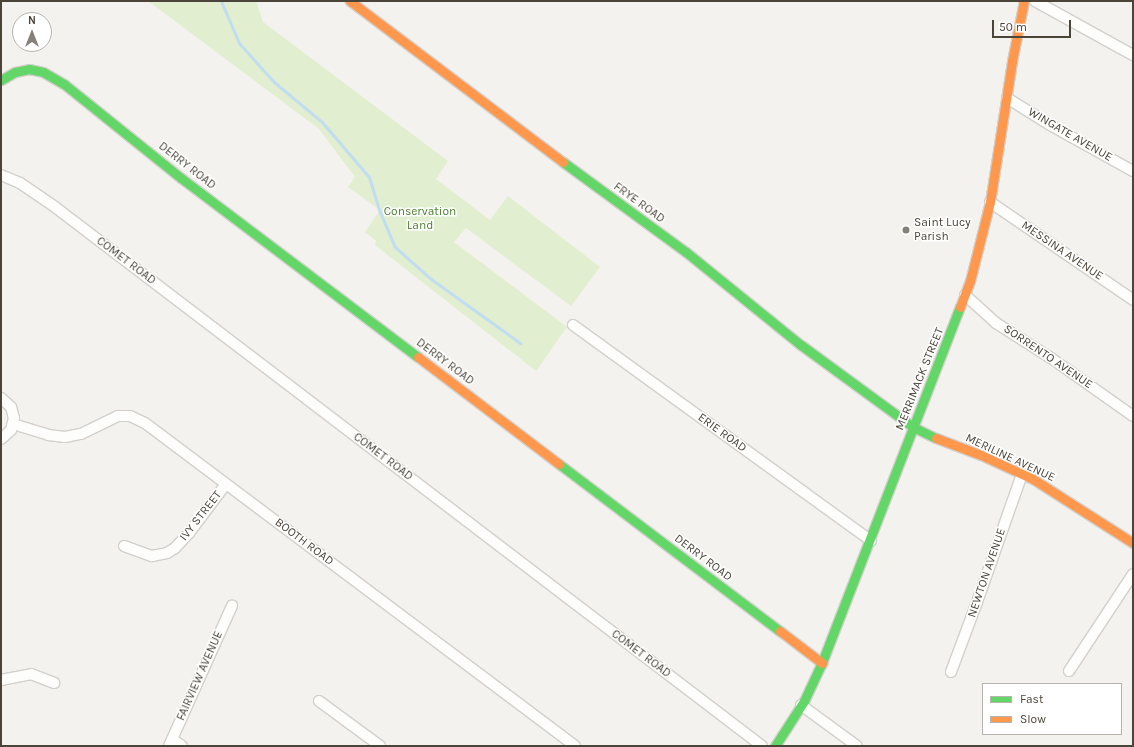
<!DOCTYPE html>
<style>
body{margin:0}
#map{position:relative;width:1134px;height:747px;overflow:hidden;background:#f4f2ee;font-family:Karla,sans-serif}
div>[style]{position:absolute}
.green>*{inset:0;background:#e1eecf}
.stream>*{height:3px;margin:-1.5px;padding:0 1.5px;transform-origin:1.5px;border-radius:1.5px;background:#c0ddf1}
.roads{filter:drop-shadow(1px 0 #d2d0cb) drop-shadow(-1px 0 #d2d0cb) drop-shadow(0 1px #d2d0cb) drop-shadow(0 -1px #d2d0cb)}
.street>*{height:10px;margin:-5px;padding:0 5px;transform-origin:5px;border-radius:5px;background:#fdfdfc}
.fast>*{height:9px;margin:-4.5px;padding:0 4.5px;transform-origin:4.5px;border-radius:4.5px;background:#63d668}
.slow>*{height:9px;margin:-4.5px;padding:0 4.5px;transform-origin:4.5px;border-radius:4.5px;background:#ff974d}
.dots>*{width:11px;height:11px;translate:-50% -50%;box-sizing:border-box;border:2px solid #fff;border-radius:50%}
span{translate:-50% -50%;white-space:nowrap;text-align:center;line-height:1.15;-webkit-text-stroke:3px #fff;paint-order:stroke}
.street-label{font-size:12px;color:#4b4439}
.park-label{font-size:12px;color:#4a7f2a}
.poi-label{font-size:12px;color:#4b4439}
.left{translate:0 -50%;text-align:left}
.frame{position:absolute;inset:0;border:2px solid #4b4439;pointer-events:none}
.legend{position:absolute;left:982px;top:683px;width:140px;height:52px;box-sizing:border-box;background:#fff;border:1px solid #b7b4b0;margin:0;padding:5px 7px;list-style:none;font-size:12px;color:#4b4439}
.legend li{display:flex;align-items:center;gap:8px;height:20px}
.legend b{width:20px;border:1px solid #b7b4b0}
.north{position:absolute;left:12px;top:12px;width:40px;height:40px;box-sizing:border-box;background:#fff;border:1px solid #b7b4b0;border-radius:50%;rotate:0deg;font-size:11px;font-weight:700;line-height:16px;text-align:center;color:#4b4439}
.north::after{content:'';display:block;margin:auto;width:14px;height:18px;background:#868178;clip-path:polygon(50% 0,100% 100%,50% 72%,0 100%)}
.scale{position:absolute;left:992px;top:20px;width:79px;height:18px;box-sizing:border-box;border:2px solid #4b4439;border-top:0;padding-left:5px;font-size:12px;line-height:14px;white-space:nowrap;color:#4b4439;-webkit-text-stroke:3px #fff;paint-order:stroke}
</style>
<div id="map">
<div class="green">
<i style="clip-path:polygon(148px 1px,256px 1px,263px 22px,448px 161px,436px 179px,490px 220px,508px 196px,600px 267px,571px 306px,466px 228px,454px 242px,567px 327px,536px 371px,375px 245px,376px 241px,365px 232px,380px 210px,348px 187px,355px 177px,319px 129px)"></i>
</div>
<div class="stream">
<i style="left:221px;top:1px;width:46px;rotate:66.8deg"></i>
<i style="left:239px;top:43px;width:52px;rotate:48.1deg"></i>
<i style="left:274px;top:82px;width:62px;rotate:39.8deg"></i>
<i style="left:322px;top:122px;width:72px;rotate:49.5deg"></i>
<i style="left:369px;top:177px;width:37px;rotate:73deg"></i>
<i style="left:380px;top:212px;width:38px;rotate:67deg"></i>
<i style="left:395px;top:247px;width:48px;rotate:41.6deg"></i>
<i style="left:431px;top:279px;width:110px;rotate:35.7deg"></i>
</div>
<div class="roads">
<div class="street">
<i style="left:1035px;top:1px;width:112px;rotate:28.9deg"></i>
<i style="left:1007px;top:98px;width:51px;rotate:32.1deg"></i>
<i style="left:1050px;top:125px;width:95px;rotate:29deg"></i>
<i style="left:1px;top:175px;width:21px;rotate:23deg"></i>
<i style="left:20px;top:183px;width:42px;rotate:34.4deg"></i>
<i style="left:55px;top:207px;width:889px;rotate:37.32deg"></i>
<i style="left:990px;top:202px;width:173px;rotate:34.4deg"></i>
<i style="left:965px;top:295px;width:42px;rotate:42.1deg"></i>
<i style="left:996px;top:323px;width:65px;rotate:32.5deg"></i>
<i style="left:1051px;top:358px;width:100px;rotate:35.3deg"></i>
<i style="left:573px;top:325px;width:368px;rotate:35.9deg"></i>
<i style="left:1px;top:398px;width:13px;rotate:42deg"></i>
<i style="left:11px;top:407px;width:11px;rotate:75deg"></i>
<i style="left:14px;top:418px;width:12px;rotate:104deg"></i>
<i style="left:11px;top:430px;width:13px;rotate:138deg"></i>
<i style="left:13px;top:424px;width:37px;rotate:17deg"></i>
<i style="left:48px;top:435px;width:17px;rotate:7deg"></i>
<i style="left:65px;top:437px;width:16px;rotate:-11deg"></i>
<i style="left:81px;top:434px;width:41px;rotate:-25.9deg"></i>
<i style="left:118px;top:416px;width:12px"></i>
<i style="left:130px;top:416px;width:17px;rotate:25deg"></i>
<i style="left:145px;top:423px;width:538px;rotate:36.91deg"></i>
<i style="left:124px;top:546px;width:30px;rotate:20deg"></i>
<i style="left:152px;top:556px;width:15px;rotate:-11deg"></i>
<i style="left:167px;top:553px;width:9px;rotate:-32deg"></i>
<i style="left:175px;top:548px;width:21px;rotate:-47deg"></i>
<i style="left:189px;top:533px;width:61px;rotate:-52.9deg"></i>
<i style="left:1069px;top:671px;width:116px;rotate:-56.6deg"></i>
<i style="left:951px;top:672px;width:75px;rotate:-69.6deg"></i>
<i style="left:977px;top:602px;width:136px;rotate:-70.6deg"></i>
<i style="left:1px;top:680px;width:31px;rotate:-11deg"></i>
<i style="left:31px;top:674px;width:25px;rotate:21deg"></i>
<i style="left:319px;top:701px;width:76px;rotate:36.4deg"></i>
<i style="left:801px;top:705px;width:69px;rotate:36.2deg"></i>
<i style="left:172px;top:739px;width:12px;rotate:35deg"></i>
<i style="left:169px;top:746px;width:154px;rotate:-65.8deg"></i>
</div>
<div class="fast">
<i style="left:1px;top:80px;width:16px;rotate:-30deg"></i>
<i style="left:15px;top:72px;width:14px;rotate:-12deg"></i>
<i style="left:29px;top:69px;width:14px;rotate:12deg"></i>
<i style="left:43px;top:72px;width:24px;rotate:30deg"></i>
<i style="left:64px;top:84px;width:150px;rotate:38.8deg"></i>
<i style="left:181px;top:178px;width:297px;rotate:37.1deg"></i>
<i style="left:563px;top:162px;width:152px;rotate:36.2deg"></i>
<i style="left:686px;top:252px;width:148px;rotate:39deg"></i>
<i style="left:801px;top:345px;width:139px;rotate:36.2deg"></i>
<i style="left:913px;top:427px;width:25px;rotate:26deg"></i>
<i style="left:559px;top:464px;width:277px;rotate:37.1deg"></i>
<i style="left:775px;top:746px;width:54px;rotate:-57.2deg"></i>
<i style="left:804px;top:701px;width:40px;rotate:-65deg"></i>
<i style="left:821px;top:665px;width:384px;rotate:-68.8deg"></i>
</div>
<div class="slow">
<i style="left:350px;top:1px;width:267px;rotate:37.1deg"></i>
<i style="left:960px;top:307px;width:28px;rotate:-69deg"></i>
<i style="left:970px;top:281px;width:81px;rotate:-75.8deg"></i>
<i style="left:990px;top:202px;width:143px;rotate:-81.1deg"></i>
<i style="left:1012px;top:61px;width:61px;rotate:-78.7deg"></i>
<i style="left:418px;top:357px;width:177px;rotate:37.2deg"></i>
<i style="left:936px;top:438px;width:48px;rotate:20.7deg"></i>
<i style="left:981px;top:455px;width:57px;rotate:24.8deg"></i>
<i style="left:1033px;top:479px;width:119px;rotate:32.6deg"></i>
<i style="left:780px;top:631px;width:53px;rotate:37.3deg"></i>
</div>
</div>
<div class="dots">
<i style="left:906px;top:230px;background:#868178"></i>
</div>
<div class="street-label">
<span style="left:1070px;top:135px;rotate:30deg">WINGATE AVENUE</span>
<span style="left:187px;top:166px;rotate:38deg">DERRY ROAD</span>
<span style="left:639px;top:203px;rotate:36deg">FRYE ROAD</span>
<span style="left:1062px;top:251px;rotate:34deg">MESSINA AVENUE</span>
<span style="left:126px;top:261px;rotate:37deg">COMET ROAD</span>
<span style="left:1048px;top:357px;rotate:34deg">SORRENTO AVENUE</span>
<span style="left:445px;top:362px;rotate:37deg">DERRY ROAD</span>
<span style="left:920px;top:379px;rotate:-68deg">MERRIMACK STREET</span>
<span style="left:722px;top:433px;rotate:36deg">ERIE ROAD</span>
<span style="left:383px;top:457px;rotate:37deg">COMET ROAD</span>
<span style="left:1010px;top:458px;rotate:25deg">MERILINE AVENUE</span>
<span style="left:201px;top:516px;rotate:-52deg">IVY STREET</span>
<span style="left:304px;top:542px;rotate:37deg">BOOTH ROAD</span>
<span style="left:703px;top:558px;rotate:37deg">DERRY ROAD</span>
<span style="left:987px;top:573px;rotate:-71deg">NEWTON AVENUE</span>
<span style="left:641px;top:654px;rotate:37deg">COMET ROAD</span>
<span style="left:200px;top:676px;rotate:-66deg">FAIRVIEW AVENUE</span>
</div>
<div class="park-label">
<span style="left:420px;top:219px">Conservation<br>Land</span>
</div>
<div class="poi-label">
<span class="left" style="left:914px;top:230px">Saint Lucy<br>Parish</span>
</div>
<div class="frame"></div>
<ul class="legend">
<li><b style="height:5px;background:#63d668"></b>Fast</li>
<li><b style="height:5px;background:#ff974d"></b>Slow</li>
</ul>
<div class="north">N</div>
<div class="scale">50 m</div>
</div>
